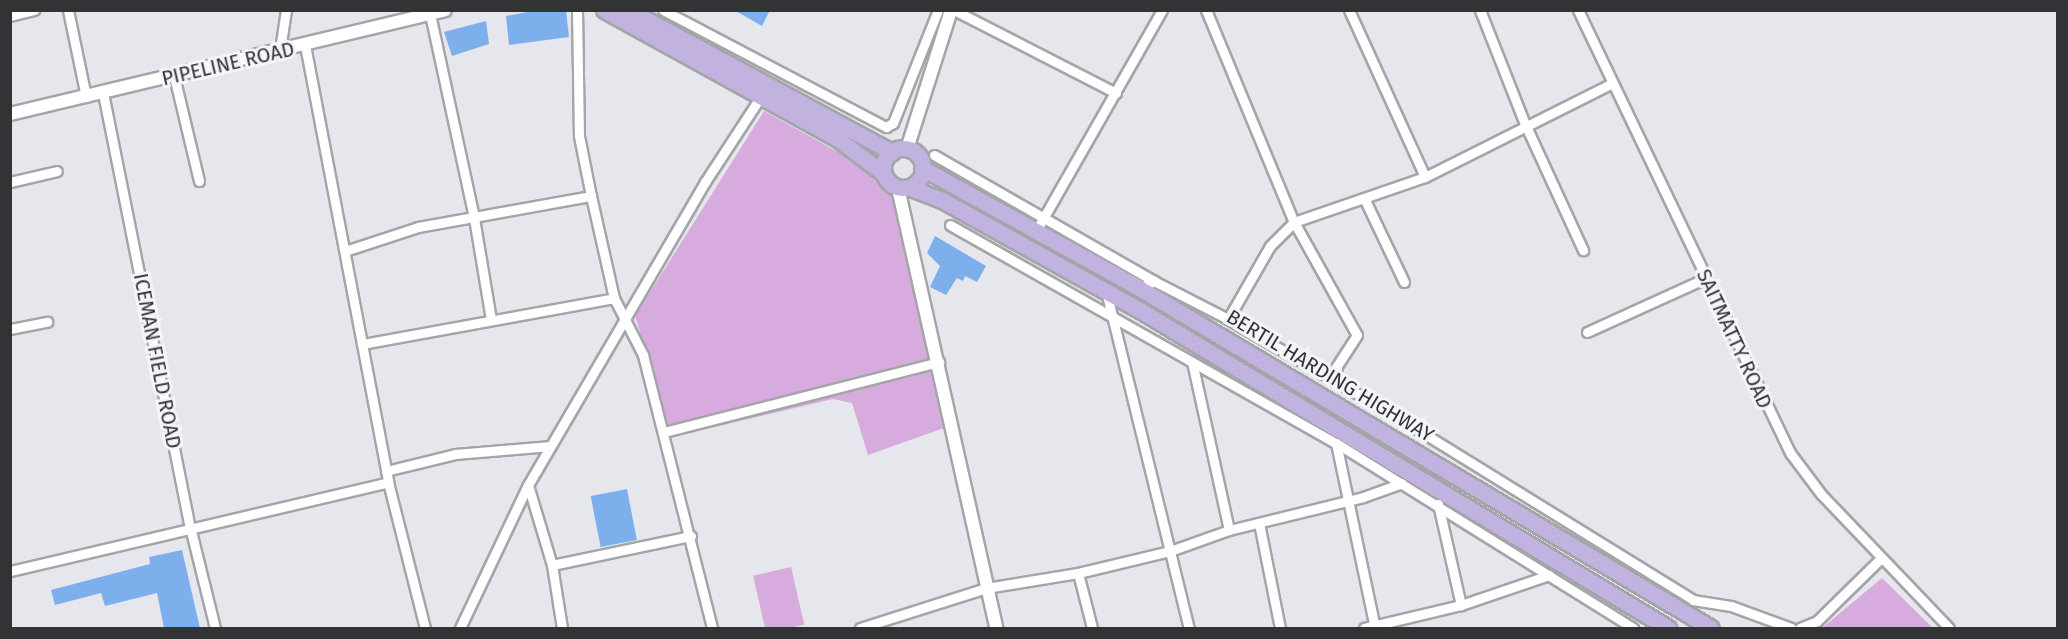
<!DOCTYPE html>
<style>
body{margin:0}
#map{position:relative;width:2068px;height:639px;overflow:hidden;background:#e6e7ec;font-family:"Fira Sans",sans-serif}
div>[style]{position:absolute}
.green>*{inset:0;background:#d8abde;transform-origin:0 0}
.building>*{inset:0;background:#7dafed;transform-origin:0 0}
.roads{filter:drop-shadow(2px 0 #a4a5a9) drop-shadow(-2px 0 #a4a5a9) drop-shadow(0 2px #a4a5a9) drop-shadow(0 -2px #a4a5a9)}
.minor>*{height:9px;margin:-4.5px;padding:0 4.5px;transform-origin:4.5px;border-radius:4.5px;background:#fff}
.tertiary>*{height:12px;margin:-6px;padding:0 6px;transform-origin:6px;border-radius:6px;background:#fff}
.primary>*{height:15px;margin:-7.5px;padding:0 7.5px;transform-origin:7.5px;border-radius:7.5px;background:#c2b2e0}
.primary>.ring{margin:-7.5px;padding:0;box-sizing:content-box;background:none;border:15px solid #c2b2e0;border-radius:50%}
span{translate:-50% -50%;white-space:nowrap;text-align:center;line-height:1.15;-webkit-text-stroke:6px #f4f5f9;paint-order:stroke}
.street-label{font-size:20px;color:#323334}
.frame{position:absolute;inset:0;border:12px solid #323334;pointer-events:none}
</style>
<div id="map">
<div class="green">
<i style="clip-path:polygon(764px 111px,894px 183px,944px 428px,868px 455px,852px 403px,833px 399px,672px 437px,635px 316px)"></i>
<i style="left:791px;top:567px;width:59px;height:39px;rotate:77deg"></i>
<i style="clip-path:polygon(1882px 578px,1933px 628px,1822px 628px)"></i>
</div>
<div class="building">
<i style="clip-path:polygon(538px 10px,566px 10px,569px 37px,509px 45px,506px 16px)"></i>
<i style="clip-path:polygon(734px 10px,770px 10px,762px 26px)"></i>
<i style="clip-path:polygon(486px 21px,489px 44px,452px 56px,444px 32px)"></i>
<i style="clip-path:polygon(935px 236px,986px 266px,977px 282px,965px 276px,963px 281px,957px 278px,946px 295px,930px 287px,940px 266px,927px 253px)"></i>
<i style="left:627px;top:489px;width:52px;height:37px;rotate:79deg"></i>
<i style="clip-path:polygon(182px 550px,200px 628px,164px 628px,157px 593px,105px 606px,101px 593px,55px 605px,51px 590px,150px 564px,149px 557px)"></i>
</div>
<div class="roads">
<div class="minor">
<i style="left:68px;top:10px;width:89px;rotate:78.3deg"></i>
<i style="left:577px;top:10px;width:126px;rotate:89.1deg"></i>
<i style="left:579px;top:136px;width:61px;rotate:78.7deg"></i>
<i style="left:591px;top:196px;width:105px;rotate:77.3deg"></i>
<i style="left:614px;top:298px;width:64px;rotate:63deg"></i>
<i style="left:643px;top:355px;width:282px;rotate:75.8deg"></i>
<i style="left:663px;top:10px;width:252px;rotate:27.7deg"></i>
<i style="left:886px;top:127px;width:8px;rotate:-30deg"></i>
<i style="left:893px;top:123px;width:122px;rotate:-68.3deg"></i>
<i style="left:954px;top:10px;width:182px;rotate:27.1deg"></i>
<i style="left:1206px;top:10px;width:230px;rotate:67.5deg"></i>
<i style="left:1294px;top:222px;width:129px;rotate:60.9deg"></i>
<i style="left:1357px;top:335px;width:37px;rotate:123deg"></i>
<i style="left:1337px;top:366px;width:14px;rotate:98deg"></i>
<i style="left:1349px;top:10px;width:183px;rotate:65.5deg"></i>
<i style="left:1480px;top:10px;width:123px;rotate:68.5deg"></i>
<i style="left:1525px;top:124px;width:139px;rotate:65.3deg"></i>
<i style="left:1578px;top:10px;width:492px;rotate:64.4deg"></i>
<i style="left:1791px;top:454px;width:50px;rotate:53.1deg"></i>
<i style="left:1821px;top:494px;width:185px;rotate:46.3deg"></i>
<i style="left:430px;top:14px;width:209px;rotate:77.8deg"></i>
<i style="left:474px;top:218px;width:103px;rotate:80.5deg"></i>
<i style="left:10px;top:16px;width:25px;rotate:-14deg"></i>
<i style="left:305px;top:45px;width:445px;rotate:79.2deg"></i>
<i style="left:388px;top:482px;width:151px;rotate:75.8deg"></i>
<i style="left:280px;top:50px;width:40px;rotate:-81.5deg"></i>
<i style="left:174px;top:76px;width:108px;rotate:76.6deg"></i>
<i style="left:103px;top:93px;width:443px;rotate:78.7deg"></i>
<i style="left:190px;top:527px;width:104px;rotate:76.1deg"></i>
<i style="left:934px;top:155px;width:254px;rotate:29.8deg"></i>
<i style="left:10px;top:182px;width:48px;rotate:-13.2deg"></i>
<i style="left:1364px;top:198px;width:93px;rotate:64.5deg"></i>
<i style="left:950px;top:225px;width:443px;rotate:29.5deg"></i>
<i style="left:1336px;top:443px;width:350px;rotate:31.9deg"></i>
<i style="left:1036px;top:231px;width:254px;rotate:-60.3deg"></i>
<i style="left:345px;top:251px;width:77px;rotate:-18.2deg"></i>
<i style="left:418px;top:227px;width:176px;rotate:-10.2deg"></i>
<i style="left:1139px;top:288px;width:17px;rotate:-25deg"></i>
<i style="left:1154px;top:281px;width:83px;rotate:27.2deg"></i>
<i style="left:1228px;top:319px;width:192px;rotate:30deg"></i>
<i style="left:1394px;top:415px;width:352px;rotate:31.7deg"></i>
<i style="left:1693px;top:600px;width:38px;rotate:9deg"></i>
<i style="left:1731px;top:606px;width:64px;rotate:20.1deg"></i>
<i style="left:1106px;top:291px;width:347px;rotate:76.2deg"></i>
<i style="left:1228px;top:319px;width:84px;rotate:-60.1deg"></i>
<i style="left:1270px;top:246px;width:34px;rotate:-45deg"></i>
<i style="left:1294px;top:222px;width:139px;rotate:-19deg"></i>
<i style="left:1425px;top:177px;width:208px;rotate:-26.6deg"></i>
<i style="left:10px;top:329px;width:38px;rotate:-11deg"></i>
<i style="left:1587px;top:332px;width:131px;rotate:-24.4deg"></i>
<i style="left:362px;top:344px;width:256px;rotate:-10.3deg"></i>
<i style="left:664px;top:432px;width:284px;rotate:-14.3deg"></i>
<i style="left:1336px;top:443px;width:189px;rotate:78.1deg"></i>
<i style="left:386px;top:471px;width:71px;rotate:-13.8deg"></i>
<i style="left:455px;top:454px;width:96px;rotate:-4.8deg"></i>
<i style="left:528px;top:485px;width:84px;rotate:73.3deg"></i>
<i style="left:552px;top:565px;width:142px;rotate:-11.8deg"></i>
<i style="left:1438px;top:504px;width:104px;rotate:77.2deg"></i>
<i style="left:1259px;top:523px;width:107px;rotate:78.7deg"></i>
<i style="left:1229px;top:530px;width:138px;rotate:-13.8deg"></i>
<i style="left:1363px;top:497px;width:41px;rotate:-19.7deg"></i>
<i style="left:552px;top:565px;width:64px;rotate:81deg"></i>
<i style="left:10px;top:571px;width:388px;rotate:-13.2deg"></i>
<i style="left:1078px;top:573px;width:57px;rotate:75.7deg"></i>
<i style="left:460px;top:628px;width:158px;rotate:-64.6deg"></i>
<i style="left:528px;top:485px;width:351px;rotate:-59.7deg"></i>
<i style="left:705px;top:182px;width:103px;rotate:-56.9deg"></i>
<i style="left:860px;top:628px;width:132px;rotate:-17.6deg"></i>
<i style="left:986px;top:588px;width:93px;rotate:-9.3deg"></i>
<i style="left:1078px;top:573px;width:95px;rotate:-13.4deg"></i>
<i style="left:1170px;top:551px;width:63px;rotate:-19.6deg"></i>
<i style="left:1229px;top:530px;width:172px;rotate:-102.4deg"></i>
<i style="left:1364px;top:628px;width:100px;rotate:-13.3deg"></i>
<i style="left:1461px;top:605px;width:93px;rotate:-18.8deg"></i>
<i style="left:1800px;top:628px;width:18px;rotate:-22deg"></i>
<i style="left:1817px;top:621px;width:90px;rotate:-44.5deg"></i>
</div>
<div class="tertiary">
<i style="left:10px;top:114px;width:447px;rotate:-13.4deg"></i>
<i style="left:907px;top:149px;width:146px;rotate:-72.4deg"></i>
<i style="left:898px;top:188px;width:451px;rotate:77.4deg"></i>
</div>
<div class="primary">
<i style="left:604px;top:10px;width:267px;rotate:28.9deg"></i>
<i style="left:838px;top:139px;width:58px;rotate:37.3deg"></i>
<i style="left:629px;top:10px;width:299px;rotate:28.4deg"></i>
<i class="ring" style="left:883px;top:148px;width:25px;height:25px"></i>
<i style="left:922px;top:168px;width:248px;rotate:28.9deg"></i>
<i style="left:1139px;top:288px;width:665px;rotate:30.73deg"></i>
<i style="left:908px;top:187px;width:36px;rotate:21deg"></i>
<i style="left:942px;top:200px;width:224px;rotate:29.1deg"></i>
<i style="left:1138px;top:309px;width:619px;rotate:31.04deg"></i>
</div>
</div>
<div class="street-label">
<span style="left:228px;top:64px;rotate:-13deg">PIPELINE ROAD</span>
<span style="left:1734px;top:339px;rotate:65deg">SAITMATTY ROAD</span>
<span style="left:157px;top:361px;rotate:79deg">ICEMAN FIELD ROAD</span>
<span style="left:1330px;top:376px;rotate:31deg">BERTIL HARDING HIGHWAY</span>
</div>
<div class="frame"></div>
</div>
